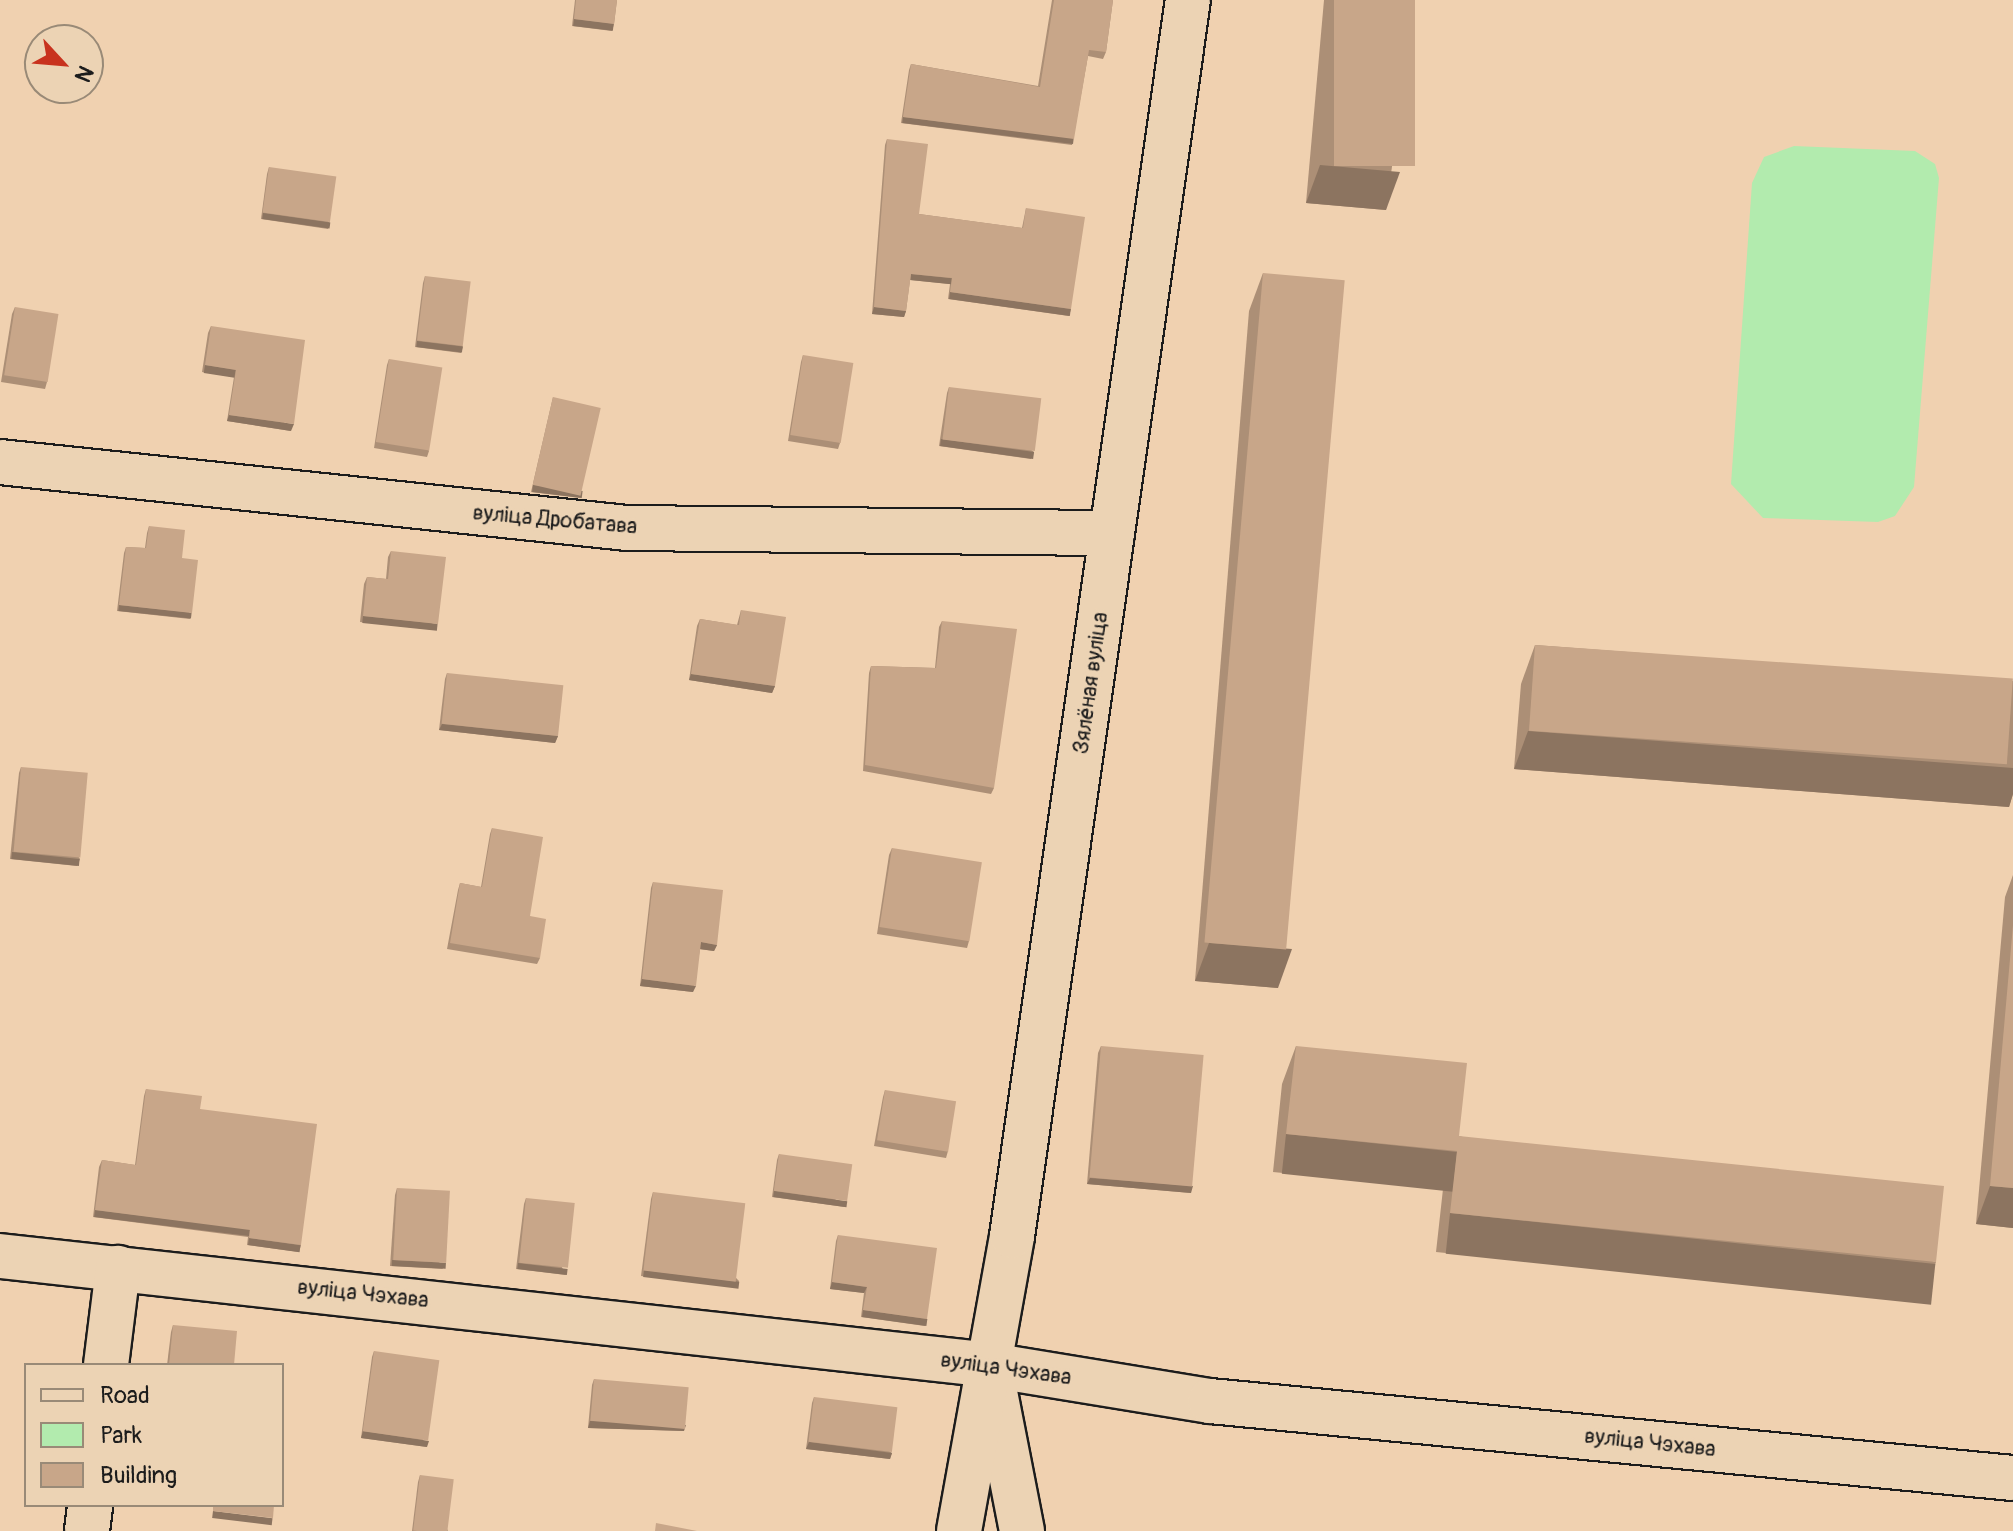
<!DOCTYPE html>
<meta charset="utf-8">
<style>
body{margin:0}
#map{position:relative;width:2013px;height:1531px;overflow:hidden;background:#f0d1b0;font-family:Pangolin,sans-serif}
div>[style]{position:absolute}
.green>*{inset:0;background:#b2ebae}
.roads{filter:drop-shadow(2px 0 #1c1c1c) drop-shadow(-2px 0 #1c1c1c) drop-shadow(0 2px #1c1c1c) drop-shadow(0 -2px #1c1c1c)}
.street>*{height:44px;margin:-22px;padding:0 22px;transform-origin:22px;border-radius:22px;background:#ecd3b4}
.secondary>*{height:44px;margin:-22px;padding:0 22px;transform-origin:22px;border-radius:22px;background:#ecd3b4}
.wall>*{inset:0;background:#ac8f76}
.shaded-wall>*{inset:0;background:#8c7460;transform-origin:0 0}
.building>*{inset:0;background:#c8a689;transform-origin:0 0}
span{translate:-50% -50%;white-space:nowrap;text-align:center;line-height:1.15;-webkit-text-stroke:6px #ecd3b4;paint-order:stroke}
.street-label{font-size:22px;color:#1c1c1c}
.legend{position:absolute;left:24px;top:1363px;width:260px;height:144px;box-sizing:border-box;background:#ecd3b4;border:2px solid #998a77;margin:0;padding:10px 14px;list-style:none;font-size:24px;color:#1c1c1c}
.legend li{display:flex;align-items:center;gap:16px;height:40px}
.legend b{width:40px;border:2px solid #998a77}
.north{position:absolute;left:24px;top:24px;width:80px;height:80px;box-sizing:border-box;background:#ecd3b4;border:2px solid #998a77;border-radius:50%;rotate:116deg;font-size:22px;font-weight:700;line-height:32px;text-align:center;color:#1c1c1c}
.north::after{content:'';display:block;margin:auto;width:28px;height:36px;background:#c8321e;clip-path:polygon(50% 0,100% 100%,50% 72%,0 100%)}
</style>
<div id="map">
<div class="green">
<i style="clip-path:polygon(1794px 146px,1915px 151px,1935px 164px,1939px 178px,1914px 487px,1895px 516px,1878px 522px,1763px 518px,1731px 484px,1752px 183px,1764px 157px)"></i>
</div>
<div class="roads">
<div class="street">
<i style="left:0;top:462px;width:630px;rotate:6.01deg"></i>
<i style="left:627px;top:528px;width:485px;rotate:0.6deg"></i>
<i style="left:0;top:1256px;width:996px;rotate:6.28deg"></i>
<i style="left:106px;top:1365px;width:98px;rotate:-82.9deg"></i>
<i style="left:87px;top:1531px;width:26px;rotate:-83deg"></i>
</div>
<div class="secondary">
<i style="left:990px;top:1365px;width:223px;rotate:9.3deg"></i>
<i style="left:1210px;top:1401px;width:807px;rotate:5.48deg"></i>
<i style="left:994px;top:1387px;width:147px;rotate:79deg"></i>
<i style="left:959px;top:1531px;width:300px;rotate:-79.8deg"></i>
<i style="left:1012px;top:1236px;width:1248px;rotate:-81.9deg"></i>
</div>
</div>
<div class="wall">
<i style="clip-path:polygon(575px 0,617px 0,614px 24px,612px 31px,572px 26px)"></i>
<i style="clip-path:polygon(1052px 0,1113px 0,1106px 52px,1103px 59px,1088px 56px,1072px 145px,901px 123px,909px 70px,911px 64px,1038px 86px)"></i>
<i style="clip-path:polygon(1324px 0,1415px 0,1386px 210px,1306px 203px)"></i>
<i style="clip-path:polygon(887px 139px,919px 214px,1022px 228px,1026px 208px,1071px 309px,1069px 316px,948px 299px,950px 284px,910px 280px,906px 311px,904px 317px,872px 314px,885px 145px)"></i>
<i style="clip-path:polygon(269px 167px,330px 223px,328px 229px,261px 219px,267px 174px)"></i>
<i style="clip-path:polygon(1263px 273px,1278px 988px,1195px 981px,1249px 311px)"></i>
<i style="clip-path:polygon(425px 276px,463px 347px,461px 353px,415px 347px,423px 283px)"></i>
<i style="clip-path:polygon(15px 307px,47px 382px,45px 389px,1px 382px,12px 314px)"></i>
<i style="clip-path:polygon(211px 326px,291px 431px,227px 421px,234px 377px,202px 372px,208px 333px)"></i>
<i style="clip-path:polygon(803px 355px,840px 443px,838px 449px,788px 441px,801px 362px)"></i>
<i style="clip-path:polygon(389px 359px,429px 451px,427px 457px,374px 448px,387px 365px)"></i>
<i style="clip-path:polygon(949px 387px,1034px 452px,1031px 459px,939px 446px,947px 393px)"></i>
<i style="clip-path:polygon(553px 397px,581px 498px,531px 492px)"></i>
<i style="clip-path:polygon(149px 526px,182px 558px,190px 619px,117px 611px,124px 553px,126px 547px,145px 548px,147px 533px)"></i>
<i style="clip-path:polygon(391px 551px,436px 630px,360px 622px,364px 584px,367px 577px,386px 579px,388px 557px)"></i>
<i style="clip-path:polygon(741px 610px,775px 686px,772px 693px,689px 680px,697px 626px,700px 619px,737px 625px)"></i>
<i style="clip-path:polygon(942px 621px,994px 788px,991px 794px,863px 771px,869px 673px,871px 666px,935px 668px,939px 627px)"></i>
<i style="clip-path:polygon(1535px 645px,2013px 681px,2013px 794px,2009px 807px,1514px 769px,1521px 684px)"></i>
<i style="clip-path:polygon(447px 673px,558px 736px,555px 743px,439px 730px,445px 679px)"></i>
<i style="clip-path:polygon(21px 767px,80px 859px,77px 866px,10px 859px,19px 773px)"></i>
<i style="clip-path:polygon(492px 828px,530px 916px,540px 958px,537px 964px,447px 949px,458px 890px,460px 883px,481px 887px,490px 834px)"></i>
<i style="clip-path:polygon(892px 848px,969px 941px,967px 948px,877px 934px,889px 855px)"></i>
<i style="clip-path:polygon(2013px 875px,2013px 1228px,1976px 1224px,2005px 897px)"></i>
<i style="clip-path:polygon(653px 882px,717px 945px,714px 951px,700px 949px,693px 992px,640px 986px,651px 888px)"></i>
<i style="clip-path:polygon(1101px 1046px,1191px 1193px,1087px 1184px,1098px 1053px)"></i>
<i style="clip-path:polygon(1296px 1046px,1459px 1136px,1936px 1262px,1922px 1301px,1436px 1252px,1443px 1189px,1273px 1172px,1282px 1084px)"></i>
<i style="clip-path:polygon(146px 1089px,200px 1109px,301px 1245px,299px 1252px,247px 1245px,248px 1237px,93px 1217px,99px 1167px,102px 1160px,135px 1165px,144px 1096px)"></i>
<i style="clip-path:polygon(885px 1090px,948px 1151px,946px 1158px,874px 1146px,883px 1097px)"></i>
<i style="clip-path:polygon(779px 1154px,845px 1207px,772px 1197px,777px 1160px)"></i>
<i style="clip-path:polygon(397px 1188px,443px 1269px,390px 1266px,395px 1195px)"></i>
<i style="clip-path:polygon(653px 1192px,739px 1281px,737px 1287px,641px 1276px,651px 1199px)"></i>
<i style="clip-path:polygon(526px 1198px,566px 1275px,516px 1269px,524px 1204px)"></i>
<i style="clip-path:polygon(838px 1235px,927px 1319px,925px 1326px,861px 1317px,864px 1293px,830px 1289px,836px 1241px)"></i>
<i style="clip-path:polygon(173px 1325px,234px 1365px,167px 1365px,171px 1332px)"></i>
<i style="clip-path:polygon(374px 1351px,427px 1447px,361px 1438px,372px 1357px)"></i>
<i style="clip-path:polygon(594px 1379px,684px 1431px,588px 1428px,592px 1385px)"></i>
<i style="clip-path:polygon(814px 1397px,892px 1453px,890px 1459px,806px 1449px,812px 1403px)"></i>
<i style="clip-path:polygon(420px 1475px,448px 1531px,412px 1531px,418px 1482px)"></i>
</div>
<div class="shaded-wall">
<i style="left:574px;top:19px;width:40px;height:7px;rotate:7deg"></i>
<i style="left:903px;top:117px;width:172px;height:6px;rotate:7deg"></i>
<i style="clip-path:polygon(1320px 165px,1400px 172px,1386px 210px,1306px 203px)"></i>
<i style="left:263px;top:213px;width:68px;height:6px;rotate:8deg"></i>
<i style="left:911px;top:274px;width:41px;height:6px;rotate:6deg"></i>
<i style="left:950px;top:292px;width:122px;height:7px;rotate:8deg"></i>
<i style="clip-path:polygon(874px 307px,906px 311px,904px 317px,872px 314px)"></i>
<i style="left:417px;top:341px;width:46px;height:6px;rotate:7deg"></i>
<i style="left:205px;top:365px;width:31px;height:8px;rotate:9deg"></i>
<i style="clip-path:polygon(229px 415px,294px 424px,291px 431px,227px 421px)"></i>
<i style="left:941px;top:439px;width:94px;height:7px;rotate:8deg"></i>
<i style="left:533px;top:485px;width:50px;height:7px;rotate:7deg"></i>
<i style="left:119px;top:605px;width:73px;height:6px;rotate:6deg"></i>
<i style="left:363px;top:616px;width:75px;height:7px;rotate:6deg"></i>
<i style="clip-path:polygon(691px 674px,775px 686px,772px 693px,689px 680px)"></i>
<i style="clip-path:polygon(442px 724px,558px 736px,555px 743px,439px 730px)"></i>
<i style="clip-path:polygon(1528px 731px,2013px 768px,2013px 794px,2009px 807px,1514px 769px)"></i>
<i style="left:12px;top:852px;width:68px;height:7px;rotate:6deg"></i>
<i style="clip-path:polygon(701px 942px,717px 945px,714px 951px,699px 949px)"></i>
<i style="clip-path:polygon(1209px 943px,1292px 949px,1278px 988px,1195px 981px)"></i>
<i style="clip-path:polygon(642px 979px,696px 986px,693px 992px,640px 986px)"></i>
<i style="left:1286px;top:1134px;width:172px;height:40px;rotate:6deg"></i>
<i style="clip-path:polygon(1090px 1178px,1193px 1186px,1191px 1193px,1087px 1184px)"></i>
<i style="clip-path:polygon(1990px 1186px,2013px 1188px,2013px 1228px,1976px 1224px)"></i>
<i style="left:774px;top:1191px;width:74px;height:6px;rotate:8deg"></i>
<i style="left:95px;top:1210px;width:156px;height:7px;rotate:7deg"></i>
<i style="left:1450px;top:1213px;width:488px;height:41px;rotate:6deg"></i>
<i style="left:249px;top:1238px;width:52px;height:7px;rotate:8deg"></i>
<i style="left:392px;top:1260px;width:54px;height:6px;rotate:3deg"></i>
<i style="left:518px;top:1263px;width:50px;height:6px;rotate:7deg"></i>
<i style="left:644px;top:1270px;width:96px;height:7px;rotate:7deg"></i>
<i style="clip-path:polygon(832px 1282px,867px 1287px,864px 1293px,830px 1289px)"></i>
<i style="left:863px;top:1310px;width:65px;height:7px;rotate:8deg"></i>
<i style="clip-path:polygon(590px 1421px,686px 1425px,684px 1431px,588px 1428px)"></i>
<i style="clip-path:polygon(363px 1431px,429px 1441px,427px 1447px,361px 1438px)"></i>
<i style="clip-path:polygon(809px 1442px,892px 1453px,890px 1459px,806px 1449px)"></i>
<i style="left:213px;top:1511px;width:60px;height:7px;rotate:7deg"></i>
</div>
<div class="building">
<i style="clip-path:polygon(576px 0,617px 0,614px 24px,574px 19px)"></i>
<i style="clip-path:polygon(1054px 0,1113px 0,1106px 52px,1089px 50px,1074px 139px,903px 117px,911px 64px,1040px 87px)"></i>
<i style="left:1334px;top:0;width:81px;height:166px"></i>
<i style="clip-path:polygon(887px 139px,928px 144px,919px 214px,1023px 228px,1026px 208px,1085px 217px,1071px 309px,950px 292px,952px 278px,911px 274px,906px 311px,874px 307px)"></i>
<i style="left:269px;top:167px;width:68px;height:46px;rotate:8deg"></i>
<i style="left:1263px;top:273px;width:82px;height:672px;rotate:5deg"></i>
<i style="left:425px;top:276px;width:46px;height:65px;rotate:7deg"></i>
<i style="left:15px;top:307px;width:44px;height:69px;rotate:9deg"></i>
<i style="clip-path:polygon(211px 326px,305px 340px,294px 424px,229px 415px,236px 370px,205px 365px)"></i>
<i style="left:803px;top:355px;width:51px;height:81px;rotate:9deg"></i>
<i style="left:389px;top:359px;width:54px;height:84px;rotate:9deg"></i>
<i style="left:949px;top:387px;width:93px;height:53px;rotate:7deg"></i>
<i style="left:553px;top:397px;width:49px;height:90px;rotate:13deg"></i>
<i style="clip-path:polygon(149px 526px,185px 530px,182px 558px,198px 560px,192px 613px,119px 605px,126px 547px,146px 548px)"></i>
<i style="clip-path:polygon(391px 551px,446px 557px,438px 624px,363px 616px,367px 577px,388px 579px)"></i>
<i style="clip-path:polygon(741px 610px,786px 617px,775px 686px,691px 674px,700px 619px,739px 625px)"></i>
<i style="clip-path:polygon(942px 621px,1017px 629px,994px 788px,865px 765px,871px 666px,936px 668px)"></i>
<i style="left:1535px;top:645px;width:479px;height:86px;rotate:4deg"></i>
<i style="left:447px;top:673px;width:117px;height:51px;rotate:6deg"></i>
<i style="left:21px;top:767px;width:67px;height:85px;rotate:5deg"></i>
<i style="clip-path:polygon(492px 828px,543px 837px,530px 916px,546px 919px,540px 958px,450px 943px,460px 883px,482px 887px)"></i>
<i style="left:892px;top:848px;width:91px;height:80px;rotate:9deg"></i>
<i style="clip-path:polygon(653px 882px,723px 890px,717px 945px,701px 942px,696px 986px,642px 979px)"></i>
<i style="clip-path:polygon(2013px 925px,2013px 1188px,1990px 1186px)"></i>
<i style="left:1101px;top:1046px;width:103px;height:132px;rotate:5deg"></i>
<i style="clip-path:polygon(1296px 1046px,1467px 1063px,1459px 1136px,1944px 1186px,1936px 1262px,1450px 1213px,1457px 1151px,1286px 1134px)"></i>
<i style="clip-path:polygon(146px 1089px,202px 1096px,200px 1109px,317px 1124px,301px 1245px,249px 1238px,250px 1230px,95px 1210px,102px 1160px,136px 1165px)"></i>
<i style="left:885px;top:1090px;width:72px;height:51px;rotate:9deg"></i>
<i style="left:779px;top:1154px;width:74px;height:37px;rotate:8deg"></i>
<i style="left:397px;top:1188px;width:53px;height:72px;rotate:3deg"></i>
<i style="left:653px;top:1192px;width:93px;height:79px;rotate:7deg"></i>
<i style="left:526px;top:1198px;width:49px;height:65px;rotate:6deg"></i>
<i style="clip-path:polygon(838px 1235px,937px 1248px,927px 1319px,863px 1310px,867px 1287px,832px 1282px)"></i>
<i style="clip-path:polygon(173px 1325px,237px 1331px,234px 1365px,169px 1365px)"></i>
<i style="left:374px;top:1351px;width:66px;height:81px;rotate:8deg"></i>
<i style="left:594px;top:1379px;width:95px;height:42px;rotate:5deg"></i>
<i style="left:814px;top:1397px;width:84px;height:45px;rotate:7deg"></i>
<i style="left:420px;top:1475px;width:34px;height:56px;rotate:7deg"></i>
<i style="clip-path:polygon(213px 1505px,274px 1505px,273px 1518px,213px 1511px)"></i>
<i style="clip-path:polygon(656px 1523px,697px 1531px,655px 1531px)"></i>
</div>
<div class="street-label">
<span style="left:555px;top:520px;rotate:5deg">вуліца Дробатава</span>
<span style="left:1091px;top:683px;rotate:-82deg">Зялёная вуліца</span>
<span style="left:363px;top:1294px;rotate:6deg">вуліца Чэхава</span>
<span style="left:1006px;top:1369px;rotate:8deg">вуліца Чэхава</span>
<span style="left:1650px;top:1443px;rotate:6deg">вуліца Чэхава</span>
</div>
<ul class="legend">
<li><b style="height:10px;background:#ecd3b4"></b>Road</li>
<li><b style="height:22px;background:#b2ebae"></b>Park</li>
<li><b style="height:22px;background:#c8a689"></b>Building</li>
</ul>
<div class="north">N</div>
</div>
